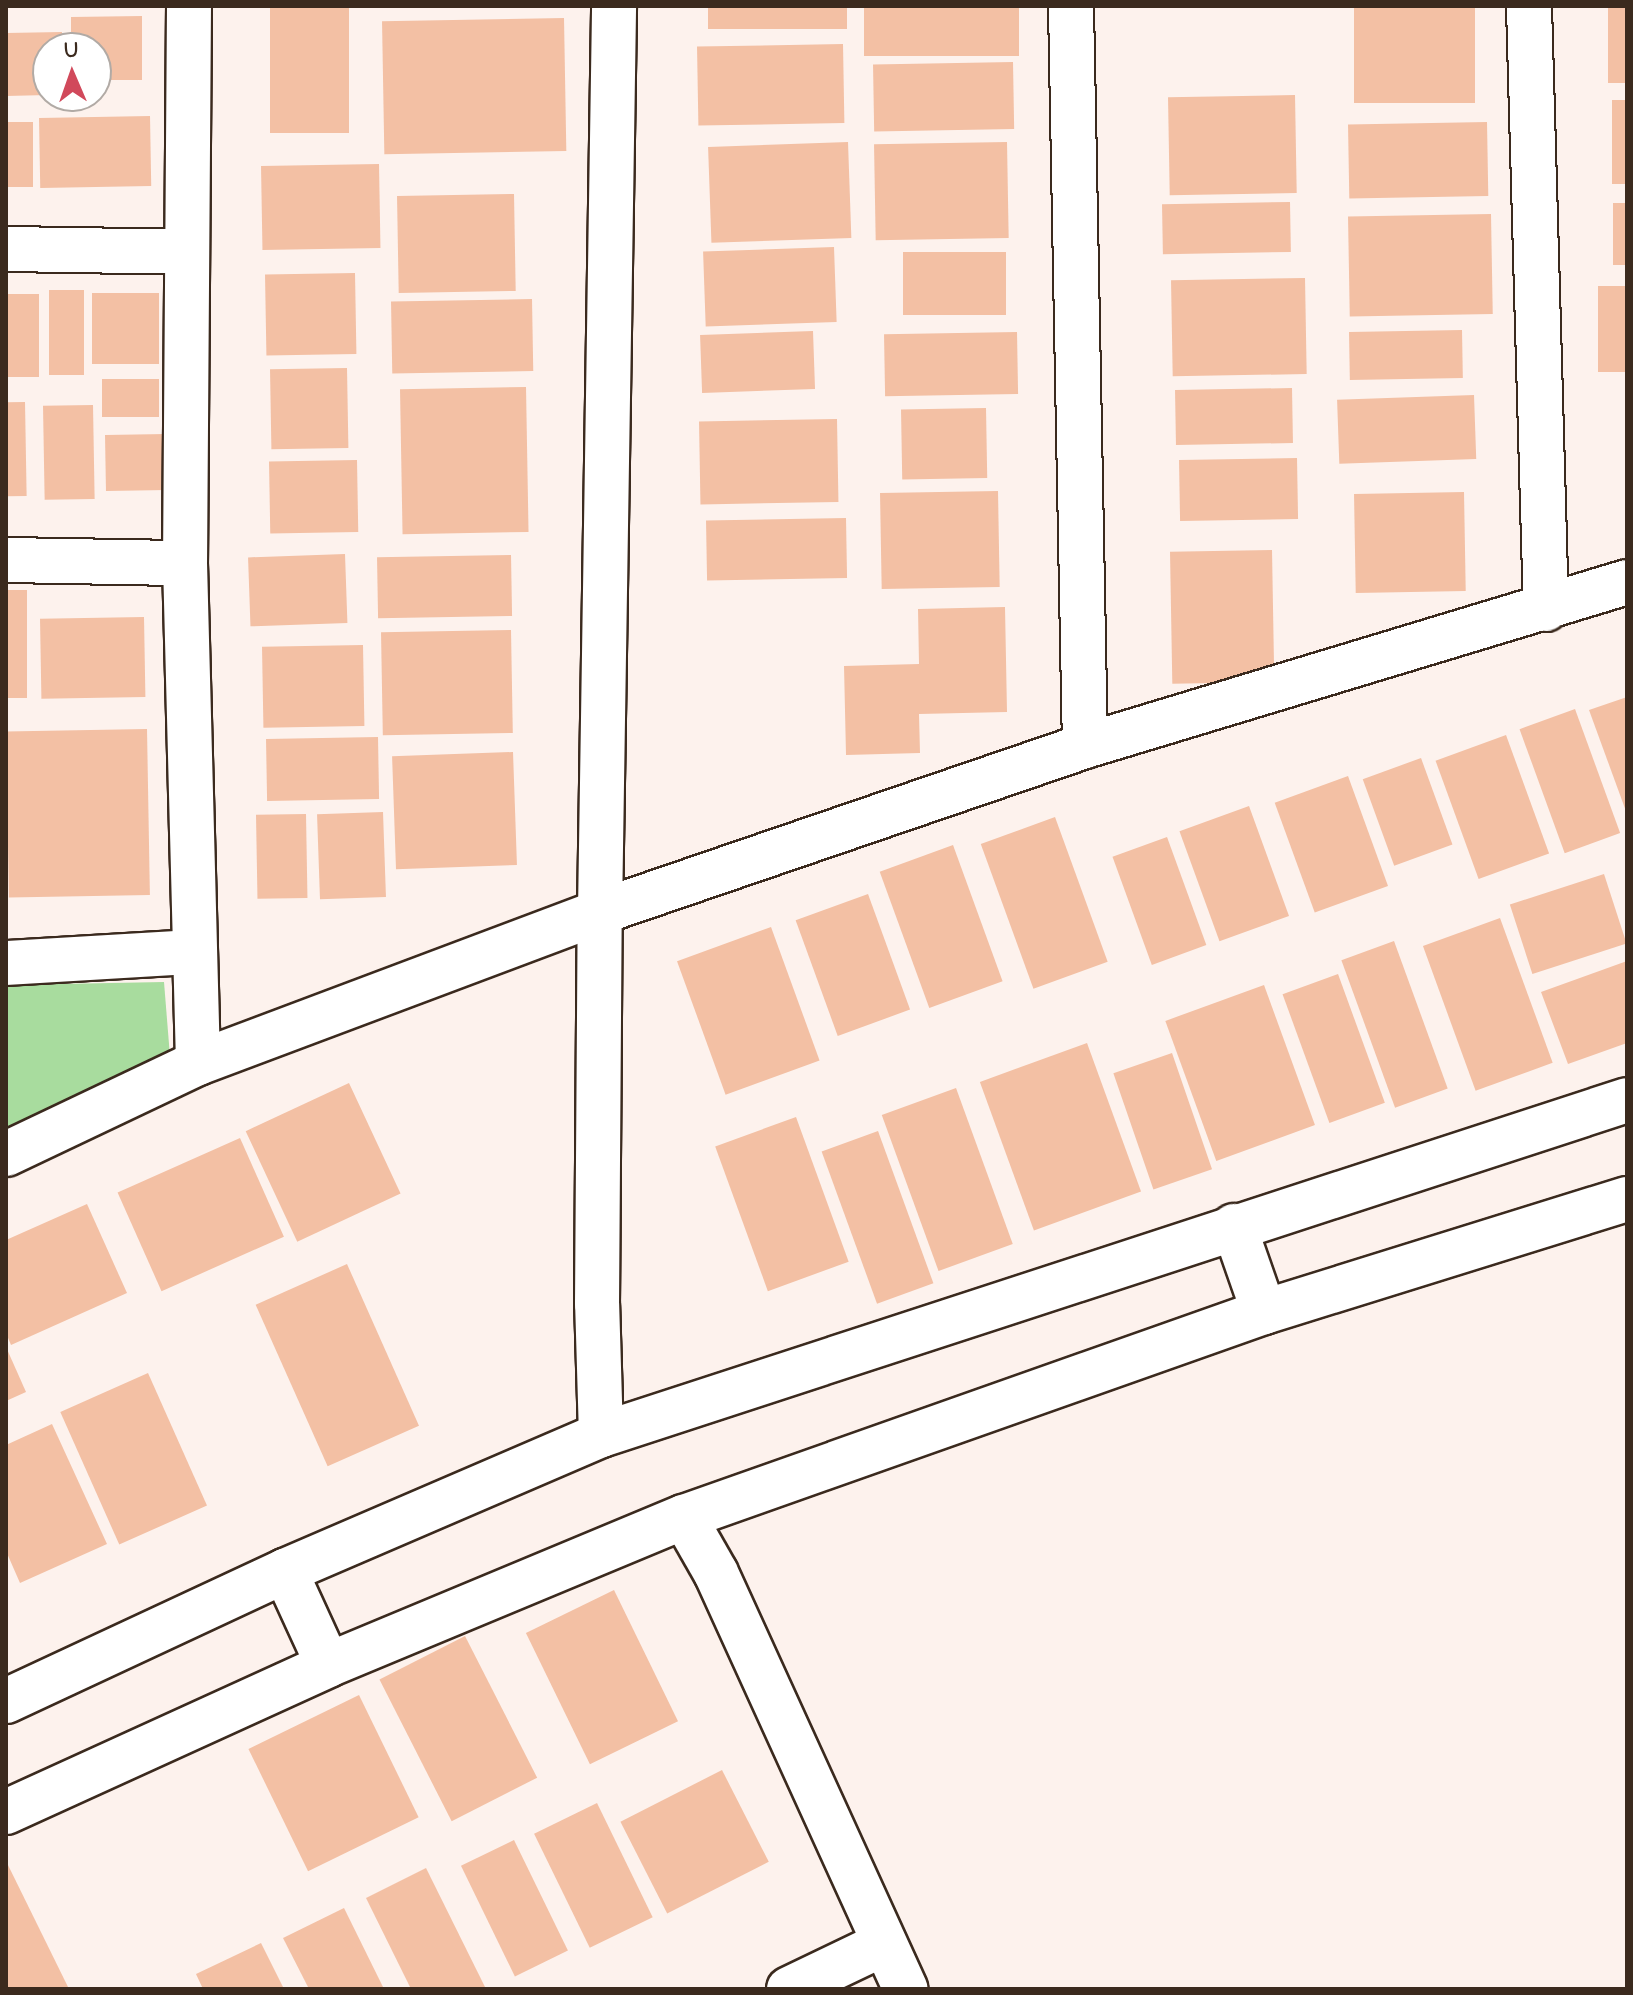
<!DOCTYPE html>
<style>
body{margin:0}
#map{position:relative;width:1633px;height:1995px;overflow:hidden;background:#fdf2ed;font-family:"Comic Neue",sans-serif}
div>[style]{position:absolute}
.green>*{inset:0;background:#a8dc9e}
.building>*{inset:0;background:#f3c0a4;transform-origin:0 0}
.roads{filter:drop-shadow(2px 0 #3b2a1e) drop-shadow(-2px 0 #3b2a1e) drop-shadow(0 2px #3b2a1e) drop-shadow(0 -2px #3b2a1e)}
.minor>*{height:44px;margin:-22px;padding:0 22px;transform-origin:22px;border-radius:22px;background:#fff}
span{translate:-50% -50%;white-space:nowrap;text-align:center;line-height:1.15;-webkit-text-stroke:6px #fff;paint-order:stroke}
.frame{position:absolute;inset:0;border:8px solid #3b2a1e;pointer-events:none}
.north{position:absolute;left:32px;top:32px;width:80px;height:80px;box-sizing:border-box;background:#fff;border:2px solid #b1aaa5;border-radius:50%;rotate:358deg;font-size:22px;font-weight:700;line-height:32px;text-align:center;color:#3b2a1e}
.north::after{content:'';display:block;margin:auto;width:28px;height:36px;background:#d1495b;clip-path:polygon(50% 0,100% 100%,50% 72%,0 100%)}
</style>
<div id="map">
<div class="green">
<i style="clip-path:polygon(164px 982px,171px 1069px,6px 1139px,6px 985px)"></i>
</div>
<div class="building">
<i style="left:270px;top:6px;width:79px;height:127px"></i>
<i style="left:708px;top:6px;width:139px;height:23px"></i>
<i style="left:864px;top:6px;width:155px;height:50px"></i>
<i style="left:1354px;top:6px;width:121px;height:97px"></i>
<i style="left:1608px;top:6px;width:19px;height:77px"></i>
<i style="clip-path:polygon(142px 16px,142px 80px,96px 80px,96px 48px,71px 48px,71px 17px)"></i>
<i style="left:564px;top:18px;width:133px;height:182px;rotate:89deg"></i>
<i style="clip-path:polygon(62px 32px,63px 48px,48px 48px,48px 95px,6px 96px,6px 33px)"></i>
<i style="left:843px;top:44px;width:79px;height:146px;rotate:89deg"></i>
<i style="left:1013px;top:62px;width:67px;height:140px;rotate:89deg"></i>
<i style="left:1295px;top:95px;width:98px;height:127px;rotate:89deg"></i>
<i style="left:1612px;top:100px;width:15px;height:84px"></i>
<i style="left:150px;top:116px;width:70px;height:111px;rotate:89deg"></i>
<i style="left:6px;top:122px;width:27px;height:65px"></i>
<i style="left:1487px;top:122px;width:74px;height:139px;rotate:89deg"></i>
<i style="left:848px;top:142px;width:96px;height:140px;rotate:88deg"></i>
<i style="left:1007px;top:142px;width:96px;height:133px;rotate:89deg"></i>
<i style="left:379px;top:164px;width:84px;height:118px;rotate:89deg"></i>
<i style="left:514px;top:194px;width:97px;height:117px;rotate:89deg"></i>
<i style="left:1290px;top:202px;width:50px;height:128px;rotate:89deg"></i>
<i style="left:1613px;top:203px;width:14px;height:62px"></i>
<i style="left:1491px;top:214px;width:100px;height:143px;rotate:89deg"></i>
<i style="left:834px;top:247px;width:75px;height:131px;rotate:88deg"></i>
<i style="left:1006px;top:252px;width:63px;height:103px;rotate:90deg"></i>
<i style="left:355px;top:273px;width:81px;height:90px;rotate:89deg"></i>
<i style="left:1305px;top:278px;width:96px;height:134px;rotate:89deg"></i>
<i style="left:1627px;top:286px;width:86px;height:29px;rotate:90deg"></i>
<i style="left:49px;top:290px;width:35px;height:85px"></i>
<i style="left:92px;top:293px;width:67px;height:71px"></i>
<i style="left:6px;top:294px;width:33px;height:83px"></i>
<i style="left:532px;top:299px;width:72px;height:141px;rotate:89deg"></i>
<i style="left:1462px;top:330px;width:48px;height:113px;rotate:89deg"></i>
<i style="left:813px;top:331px;width:58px;height:113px;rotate:88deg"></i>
<i style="left:1017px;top:332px;width:62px;height:133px;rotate:89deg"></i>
<i style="left:347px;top:368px;width:80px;height:77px;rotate:89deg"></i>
<i style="left:159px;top:379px;width:38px;height:57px;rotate:90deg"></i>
<i style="left:526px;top:387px;width:145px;height:126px;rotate:89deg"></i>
<i style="left:1292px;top:388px;width:55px;height:117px;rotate:89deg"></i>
<i style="left:1474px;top:395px;width:64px;height:137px;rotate:88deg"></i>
<i style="left:25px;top:402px;width:94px;height:19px;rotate:89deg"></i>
<i style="left:93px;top:405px;width:94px;height:50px;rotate:89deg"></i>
<i style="left:986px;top:408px;width:70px;height:85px;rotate:89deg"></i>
<i style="left:837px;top:419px;width:83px;height:138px;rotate:89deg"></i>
<i style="left:166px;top:434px;width:56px;height:61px;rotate:89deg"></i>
<i style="left:1297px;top:458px;width:61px;height:118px;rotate:89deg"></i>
<i style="left:357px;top:460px;width:72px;height:88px;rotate:89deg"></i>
<i style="left:998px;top:491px;width:96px;height:118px;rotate:89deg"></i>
<i style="left:1464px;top:492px;width:99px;height:110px;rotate:89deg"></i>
<i style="left:846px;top:518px;width:60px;height:140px;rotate:89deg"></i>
<i style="left:1272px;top:550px;width:132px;height:102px;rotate:89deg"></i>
<i style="left:345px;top:554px;width:69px;height:97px;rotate:88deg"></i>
<i style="left:511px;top:555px;width:61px;height:134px;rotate:89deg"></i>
<i style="left:6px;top:590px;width:21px;height:108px"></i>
<i style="clip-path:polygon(1005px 607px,1007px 712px,919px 714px,920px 753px,846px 755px,844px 666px,919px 664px,918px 609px)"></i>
<i style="left:144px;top:617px;width:80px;height:104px;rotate:89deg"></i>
<i style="left:511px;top:630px;width:103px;height:130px;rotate:89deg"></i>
<i style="left:363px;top:645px;width:81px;height:101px;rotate:89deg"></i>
<i style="clip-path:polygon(1627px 697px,1627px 814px,1589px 710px)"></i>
<i style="left:1575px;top:709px;width:132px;height:59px;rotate:70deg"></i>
<i style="left:147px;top:729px;width:166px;height:141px;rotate:89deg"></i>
<i style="left:1506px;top:735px;width:126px;height:75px;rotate:70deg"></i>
<i style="left:378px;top:737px;width:62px;height:112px;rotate:89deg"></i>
<i style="left:513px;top:752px;width:113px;height:121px;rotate:88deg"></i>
<i style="left:1421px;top:758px;width:92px;height:62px;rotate:70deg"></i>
<i style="left:1348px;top:776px;width:117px;height:78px;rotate:70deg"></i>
<i style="left:1249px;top:806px;width:117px;height:74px;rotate:70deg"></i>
<i style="left:383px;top:812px;width:85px;height:66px;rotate:88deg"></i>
<i style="left:306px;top:814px;width:84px;height:50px;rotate:89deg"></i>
<i style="left:1055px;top:817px;width:154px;height:79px;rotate:70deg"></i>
<i style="left:1167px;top:837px;width:115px;height:58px;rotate:70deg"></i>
<i style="left:953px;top:845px;width:145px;height:78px;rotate:70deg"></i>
<i style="left:1604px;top:874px;width:73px;height:99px;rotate:72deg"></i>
<i style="left:868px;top:894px;width:123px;height:77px;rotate:70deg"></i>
<i style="left:1500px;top:918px;width:154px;height:82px;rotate:70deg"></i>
<i style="left:771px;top:927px;width:142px;height:100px;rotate:70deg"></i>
<i style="left:1394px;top:941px;width:157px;height:56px;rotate:70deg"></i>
<i style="clip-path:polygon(1627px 961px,1627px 1043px,1568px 1064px,1541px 992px)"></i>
<i style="left:1338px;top:974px;width:137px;height:59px;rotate:70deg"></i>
<i style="left:1264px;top:985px;width:149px;height:105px;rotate:70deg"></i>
<i style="left:1087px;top:1043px;width:158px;height:114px;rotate:70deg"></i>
<i style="left:1172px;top:1053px;width:123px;height:62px;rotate:71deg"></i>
<i style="left:349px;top:1083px;width:122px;height:114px;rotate:65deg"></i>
<i style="left:956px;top:1088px;width:166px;height:79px;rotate:70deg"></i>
<i style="left:796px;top:1117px;width:154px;height:86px;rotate:70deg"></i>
<i style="left:878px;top:1131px;width:162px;height:60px;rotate:70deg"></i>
<i style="left:240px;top:1138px;width:108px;height:134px;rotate:66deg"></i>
<i style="clip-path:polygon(87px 1204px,127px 1293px,11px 1345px,6px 1333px,6px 1240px)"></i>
<i style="left:347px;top:1264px;width:177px;height:100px;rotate:66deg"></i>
<i style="clip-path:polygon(6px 1347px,26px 1392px,6px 1401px)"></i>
<i style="left:148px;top:1373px;width:145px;height:96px;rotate:66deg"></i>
<i style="clip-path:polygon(52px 1424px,107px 1544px,20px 1583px,6px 1551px,6px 1445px)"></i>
<i style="left:614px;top:1590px;width:146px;height:98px;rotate:64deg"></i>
<i style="left:465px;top:1636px;width:159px;height:96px;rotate:63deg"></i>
<i style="left:359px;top:1695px;width:136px;height:123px;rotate:64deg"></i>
<i style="left:722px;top:1770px;width:103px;height:114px;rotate:63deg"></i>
<i style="left:597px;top:1803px;width:127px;height:70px;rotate:64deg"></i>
<i style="left:514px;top:1840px;width:123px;height:59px;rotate:64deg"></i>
<i style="clip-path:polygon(6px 1861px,69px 1989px,6px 1989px)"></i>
<i style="clip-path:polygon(426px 1868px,485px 1987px,480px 1989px,411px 1989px,366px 1898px)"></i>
<i style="clip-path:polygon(344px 1908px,384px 1989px,309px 1989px,283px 1938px)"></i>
<i style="clip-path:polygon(261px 1943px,284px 1989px,203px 1989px,196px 1974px)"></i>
</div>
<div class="roads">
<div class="minor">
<i style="left:189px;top:6px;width:557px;rotate:90.41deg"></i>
<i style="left:185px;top:563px;width:500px;rotate:88.51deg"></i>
<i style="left:1071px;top:6px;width:740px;rotate:88.92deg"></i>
<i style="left:1529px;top:6px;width:603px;rotate:88.39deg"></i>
<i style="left:6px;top:249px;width:181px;rotate:0.9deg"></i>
<i style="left:6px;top:560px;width:179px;rotate:1deg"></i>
<i style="left:6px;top:963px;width:187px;rotate:-3.4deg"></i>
<i style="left:6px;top:1154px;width:212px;rotate:-25.4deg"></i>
<i style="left:198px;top:1063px;width:429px;rotate:-20.6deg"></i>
<i style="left:600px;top:912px;width:513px;rotate:-18.89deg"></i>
<i style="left:1085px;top:746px;width:566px;rotate:-16.83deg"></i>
<i style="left:1234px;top:1226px;width:91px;rotate:70.8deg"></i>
<i style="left:601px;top:1435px;width:131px;rotate:-91.7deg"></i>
<i style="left:597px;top:1304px;width:392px;rotate:-89.6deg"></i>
<i style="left:600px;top:912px;width:906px;rotate:-89.11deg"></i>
<i style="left:684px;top:1517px;width:64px;rotate:60.3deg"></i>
<i style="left:716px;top:1573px;width:457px;rotate:65.5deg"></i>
<i style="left:285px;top:1571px;width:103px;rotate:65.4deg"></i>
<i style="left:6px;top:1701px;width:308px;rotate:-25deg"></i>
<i style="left:285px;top:1571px;width:344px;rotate:-23.3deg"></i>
<i style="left:601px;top:1435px;width:1079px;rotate:-18.08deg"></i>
<i style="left:6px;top:1812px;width:354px;rotate:-24.5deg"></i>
<i style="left:328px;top:1665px;width:386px;rotate:-22.6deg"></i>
<i style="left:684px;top:1517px;width:615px;rotate:-19.47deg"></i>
<i style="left:1264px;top:1312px;width:380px;rotate:-17.3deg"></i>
<i style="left:789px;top:1989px;width:104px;rotate:-25.6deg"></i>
</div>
</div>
<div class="frame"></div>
<div class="north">U</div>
</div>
